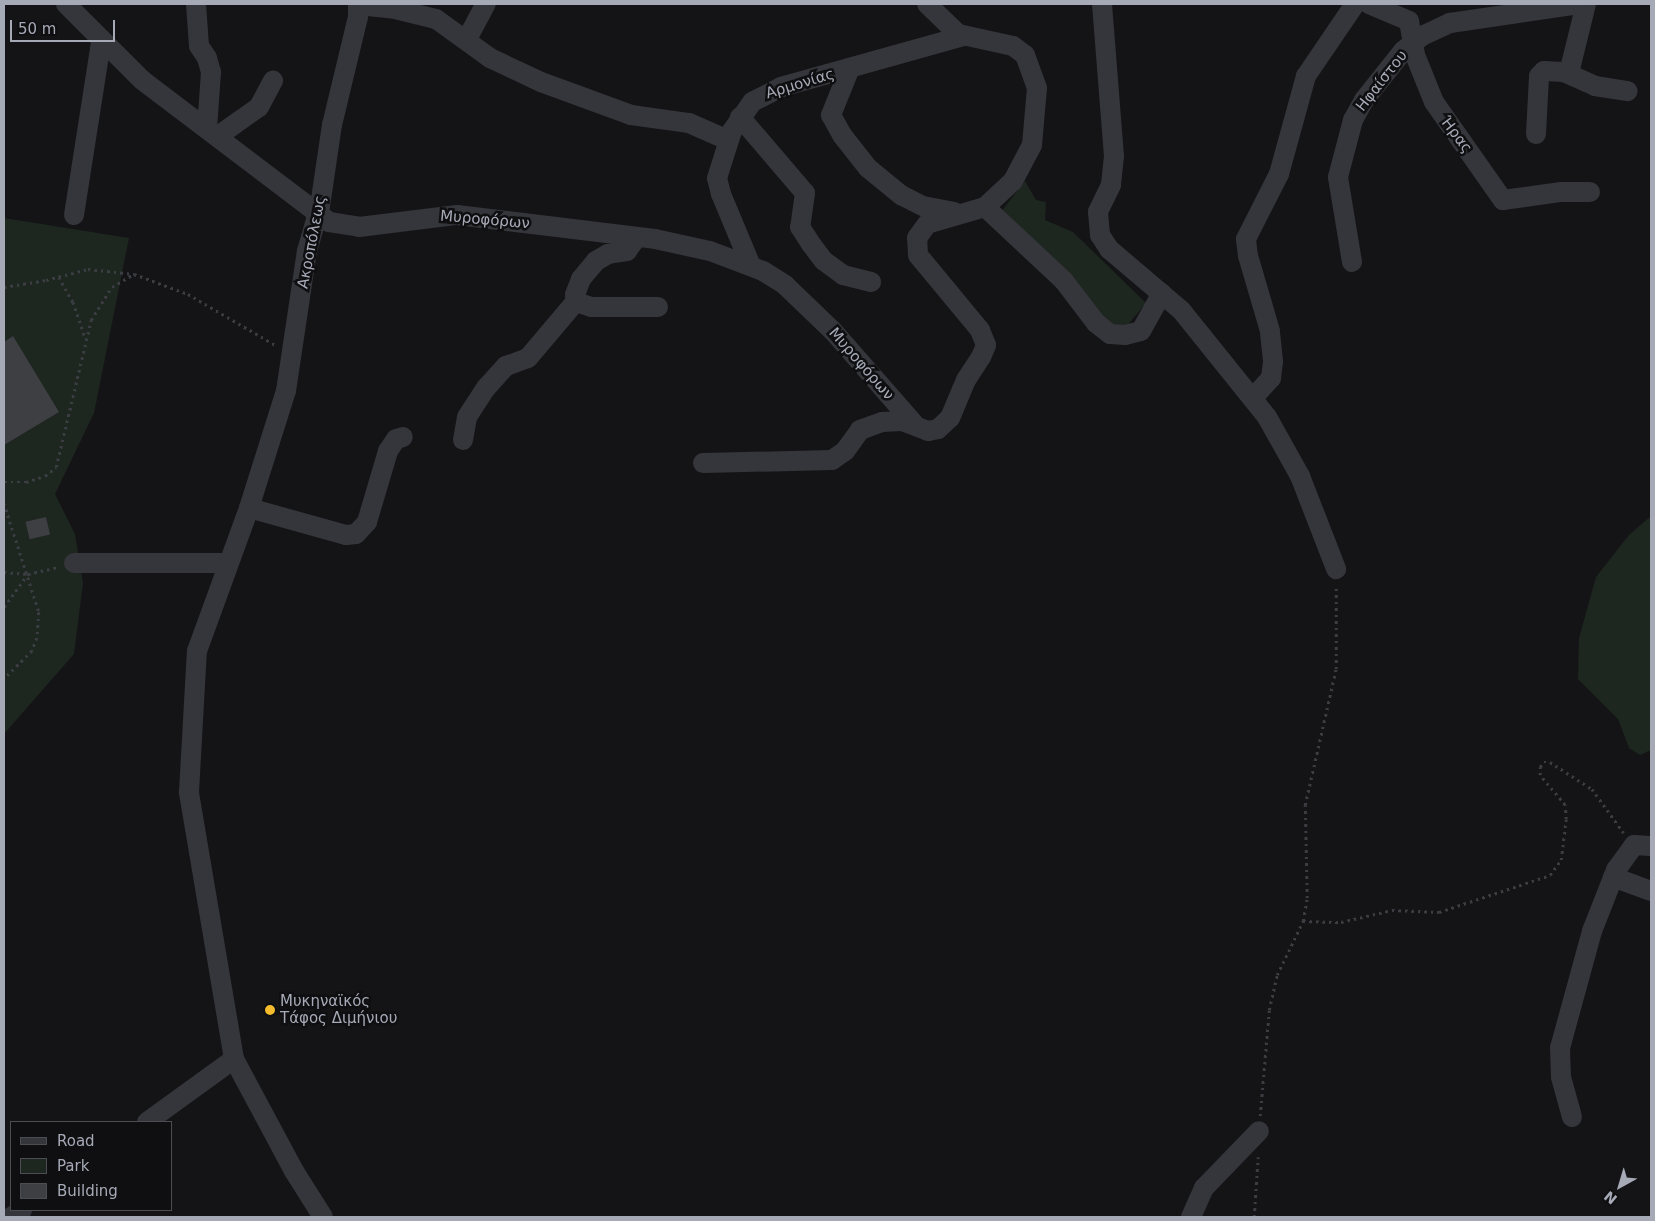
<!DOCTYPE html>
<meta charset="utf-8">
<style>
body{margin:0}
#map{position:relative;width:1655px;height:1221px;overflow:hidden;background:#141416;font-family:"DejaVu Sans",sans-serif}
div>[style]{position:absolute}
.green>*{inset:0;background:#1e2620}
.building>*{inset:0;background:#3e3f43;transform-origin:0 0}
.path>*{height:2.5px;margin-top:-1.25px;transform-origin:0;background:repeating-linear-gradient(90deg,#3b3d42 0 2.5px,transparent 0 6.5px)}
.minor>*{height:20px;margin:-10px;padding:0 10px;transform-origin:10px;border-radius:10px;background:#35363b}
.dots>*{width:14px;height:14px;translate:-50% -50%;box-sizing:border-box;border:2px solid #0f0f11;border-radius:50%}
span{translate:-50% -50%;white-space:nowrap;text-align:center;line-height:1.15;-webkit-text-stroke:5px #0f0f11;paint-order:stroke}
.street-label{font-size:15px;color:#a6aab7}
.poi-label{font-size:15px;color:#a6aab7}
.left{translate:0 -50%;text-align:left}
.frame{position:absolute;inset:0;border:5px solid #a6aab7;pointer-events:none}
.legend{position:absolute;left:10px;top:1121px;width:162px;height:90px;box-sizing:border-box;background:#0f0f11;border:1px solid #4b4d53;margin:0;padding:6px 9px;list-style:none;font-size:15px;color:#a6aab7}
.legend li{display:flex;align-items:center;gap:10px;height:25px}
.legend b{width:25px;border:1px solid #4b4d53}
.north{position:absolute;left:1595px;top:1161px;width:50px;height:50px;-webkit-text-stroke:4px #0f0f11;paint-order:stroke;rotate:219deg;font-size:14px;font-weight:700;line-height:20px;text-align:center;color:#a6aab7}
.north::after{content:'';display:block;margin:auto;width:18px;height:22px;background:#a6aab7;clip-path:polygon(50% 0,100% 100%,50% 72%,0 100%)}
.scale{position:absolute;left:10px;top:20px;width:105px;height:22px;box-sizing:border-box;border:2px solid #a6aab7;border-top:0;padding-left:6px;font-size:15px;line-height:18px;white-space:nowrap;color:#a6aab7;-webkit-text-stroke:4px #0f0f11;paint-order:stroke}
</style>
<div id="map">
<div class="green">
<i style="clip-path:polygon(1025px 181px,1036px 200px,1046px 202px,1045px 220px,1073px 232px,1146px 303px,1121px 333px,1107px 330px,1001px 212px)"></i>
<i style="clip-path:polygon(4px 218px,129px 238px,94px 413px,55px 494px,75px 534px,83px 583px,74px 654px,4px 734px)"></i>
<i style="clip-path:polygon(1651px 516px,1651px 750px,1640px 755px,1629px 748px,1618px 719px,1578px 679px,1579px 638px,1596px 577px,1629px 535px)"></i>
</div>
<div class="building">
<i style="clip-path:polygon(13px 336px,59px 412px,4px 445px,4px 342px)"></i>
<i style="left:46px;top:517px;width:18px;height:21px;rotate:77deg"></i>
</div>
<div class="path">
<i style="left:59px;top:277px;width:29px;rotate:61deg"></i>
<i style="left:73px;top:302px;width:39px;rotate:71deg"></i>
<i style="left:4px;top:287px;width:43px;rotate:-9.5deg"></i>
<i style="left:46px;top:280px;width:43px;rotate:-14.7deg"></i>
<i style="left:88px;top:269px;width:46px;rotate:6.2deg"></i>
<i style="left:134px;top:274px;width:58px;rotate:20.3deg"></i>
<i style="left:188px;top:294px;width:103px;rotate:30.3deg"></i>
<i style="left:4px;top:482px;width:22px"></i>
<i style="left:26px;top:482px;width:20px;rotate:-18deg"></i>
<i style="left:45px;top:476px;width:14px;rotate:-39deg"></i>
<i style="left:56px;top:467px;width:151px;rotate:-76.6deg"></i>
<i style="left:91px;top:320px;width:39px;rotate:-58deg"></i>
<i style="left:112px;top:287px;width:23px;rotate:-31deg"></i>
<i style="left:4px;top:503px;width:114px;rotate:72.2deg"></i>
<i style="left:39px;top:612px;width:26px;rotate:94deg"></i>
<i style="left:37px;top:638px;width:14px;rotate:111deg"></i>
<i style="left:32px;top:651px;width:40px;rotate:135deg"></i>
<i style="left:4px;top:572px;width:24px;rotate:5deg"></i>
<i style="left:28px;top:574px;width:31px;rotate:-13deg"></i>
<i style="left:4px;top:607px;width:41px;rotate:-54deg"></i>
<i style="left:1303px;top:921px;width:38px;rotate:2deg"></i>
<i style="left:1341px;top:922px;width:52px;rotate:-13.2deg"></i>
<i style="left:1392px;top:910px;width:47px;rotate:2.4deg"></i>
<i style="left:1439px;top:912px;width:117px;rotate:-18.4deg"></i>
<i style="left:1550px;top:875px;width:19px;rotate:-54deg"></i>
<i style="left:1561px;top:860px;width:41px;rotate:-83deg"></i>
<i style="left:1566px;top:819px;width:14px;rotate:-94deg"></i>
<i style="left:1565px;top:805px;width:39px;rotate:-130deg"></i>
<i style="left:1540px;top:775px;width:8px;rotate:-90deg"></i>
<i style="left:1540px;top:767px;width:6px;rotate:-51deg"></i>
<i style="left:1544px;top:762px;width:6px"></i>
<i style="left:1550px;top:762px;width:50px;rotate:32.7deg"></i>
<i style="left:1592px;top:789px;width:54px;rotate:54deg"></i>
<i style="left:1260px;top:1116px;width:106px;rotate:-85.1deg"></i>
<i style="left:1269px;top:1010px;width:36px;rotate:-77deg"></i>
<i style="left:1277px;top:975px;width:60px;rotate:-64.3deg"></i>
<i style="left:1303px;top:921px;width:23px;rotate:-80deg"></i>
<i style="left:1307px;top:898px;width:93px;rotate:-91.2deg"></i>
<i style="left:1305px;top:805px;width:139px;rotate:-77.2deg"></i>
<i style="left:1336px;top:669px;width:84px;rotate:-90deg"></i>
<i style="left:1254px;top:1217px;width:60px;rotate:-86.2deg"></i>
</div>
<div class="minor">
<i style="left:66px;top:4px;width:107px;rotate:45deg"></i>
<i style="left:142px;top:80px;width:235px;rotate:37.2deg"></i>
<i style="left:329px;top:222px;width:30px;rotate:9deg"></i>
<i style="left:359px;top:227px;width:99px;rotate:-7deg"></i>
<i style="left:457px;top:215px;width:199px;rotate:6.9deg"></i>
<i style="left:655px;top:239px;width:56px;rotate:12.3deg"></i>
<i style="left:710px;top:251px;width:57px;rotate:20.7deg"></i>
<i style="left:763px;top:271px;width:26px;rotate:32deg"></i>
<i style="left:785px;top:285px;width:66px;rotate:43.8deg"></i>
<i style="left:833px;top:331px;width:123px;rotate:48.9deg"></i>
<i style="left:196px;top:4px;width:42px;rotate:85.9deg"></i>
<i style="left:199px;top:46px;width:14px;rotate:56deg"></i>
<i style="left:207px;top:58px;width:15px;rotate:74deg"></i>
<i style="left:211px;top:72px;width:57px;rotate:94deg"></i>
<i style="left:1102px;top:4px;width:152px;rotate:85.5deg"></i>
<i style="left:1114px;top:156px;width:29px;rotate:96deg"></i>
<i style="left:1111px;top:185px;width:30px;rotate:116deg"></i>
<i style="left:1098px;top:212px;width:23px;rotate:85deg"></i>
<i style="left:1100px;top:235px;width:17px;rotate:57deg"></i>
<i style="left:1109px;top:249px;width:94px;rotate:40.3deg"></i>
<i style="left:1181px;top:310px;width:137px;rotate:51.2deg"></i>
<i style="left:1267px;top:417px;width:68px;rotate:60.8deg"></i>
<i style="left:1300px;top:476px;width:100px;rotate:68.8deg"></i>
<i style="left:1369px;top:4px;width:43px;rotate:23deg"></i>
<i style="left:1409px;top:21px;width:35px;rotate:80deg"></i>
<i style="left:1415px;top:55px;width:51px;rotate:68deg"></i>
<i style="left:1434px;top:102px;width:120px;rotate:54.9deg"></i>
<i style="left:1503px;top:200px;width:59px;rotate:-7.9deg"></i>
<i style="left:1561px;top:192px;width:29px"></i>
<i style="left:358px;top:5px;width:37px;rotate:6deg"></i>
<i style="left:395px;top:9px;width:42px;rotate:13.7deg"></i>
<i style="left:436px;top:19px;width:67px;rotate:35.8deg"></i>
<i style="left:490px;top:58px;width:56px;rotate:25.2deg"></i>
<i style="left:541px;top:82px;width:96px;rotate:20.1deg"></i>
<i style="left:631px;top:115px;width:59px;rotate:7.9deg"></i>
<i style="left:689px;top:123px;width:43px;rotate:23.6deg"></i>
<i style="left:467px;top:39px;width:40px;rotate:-62deg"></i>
<i style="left:850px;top:68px;width:51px;rotate:112deg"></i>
<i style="left:831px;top:115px;width:23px;rotate:61deg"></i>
<i style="left:842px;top:135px;width:42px;rotate:51.8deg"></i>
<i style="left:868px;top:168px;width:43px;rotate:39.3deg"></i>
<i style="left:901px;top:195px;width:25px;rotate:27deg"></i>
<i style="left:923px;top:206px;width:32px;rotate:11deg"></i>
<i style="left:1569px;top:73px;width:71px;rotate:-76.2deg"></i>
<i style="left:740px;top:117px;width:100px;rotate:49.5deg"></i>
<i style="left:805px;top:193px;width:34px;rotate:98deg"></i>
<i style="left:800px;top:227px;width:20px;rotate:57deg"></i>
<i style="left:811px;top:244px;width:21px;rotate:53deg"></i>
<i style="left:824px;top:261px;width:24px;rotate:36deg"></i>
<i style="left:843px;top:275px;width:29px;rotate:14deg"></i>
<i style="left:1536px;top:134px;width:58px;rotate:-87deg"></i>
<i style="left:1539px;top:76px;width:7px;rotate:-45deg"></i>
<i style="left:1544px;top:71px;width:20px;rotate:3deg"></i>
<i style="left:1564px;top:72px;width:34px;rotate:24deg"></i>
<i style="left:1595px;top:86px;width:33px;rotate:9deg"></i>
<i style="left:218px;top:136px;width:50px;rotate:-35.3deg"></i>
<i style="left:259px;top:107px;width:30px;rotate:-62deg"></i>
<i style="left:985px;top:207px;width:108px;rotate:43.1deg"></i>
<i style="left:1064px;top:281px;width:53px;rotate:52.7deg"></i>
<i style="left:1096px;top:323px;width:18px;rotate:38deg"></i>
<i style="left:1110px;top:334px;width:15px;rotate:4deg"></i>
<i style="left:1125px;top:335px;width:16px;rotate:-14deg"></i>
<i style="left:1141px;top:331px;width:43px;rotate:-61.1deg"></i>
<i style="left:74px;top:215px;width:175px;rotate:-81.1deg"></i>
<i style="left:637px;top:237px;width:17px;rotate:126deg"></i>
<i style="left:627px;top:251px;width:19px;rotate:171deg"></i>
<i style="left:608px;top:254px;width:14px;rotate:150deg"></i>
<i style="left:596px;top:261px;width:23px;rotate:130deg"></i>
<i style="left:581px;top:279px;width:17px;rotate:111deg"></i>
<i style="left:575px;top:295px;width:9px;rotate:63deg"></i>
<i style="left:579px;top:303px;width:13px;rotate:18deg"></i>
<i style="left:591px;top:307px;width:67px"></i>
<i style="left:1352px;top:262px;width:86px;rotate:-99.4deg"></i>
<i style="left:1338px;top:177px;width:59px;rotate:-75.3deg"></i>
<i style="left:1353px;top:120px;width:23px;rotate:-61deg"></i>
<i style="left:1364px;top:100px;width:63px;rotate:-51.5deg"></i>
<i style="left:1403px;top:51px;width:24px;rotate:-38deg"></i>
<i style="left:1422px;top:36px;width:31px;rotate:-25deg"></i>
<i style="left:1450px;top:23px;width:132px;rotate:-8.3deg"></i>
<i style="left:751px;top:266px;width:78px;rotate:-112.6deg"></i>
<i style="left:721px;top:194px;width:16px;rotate:-104deg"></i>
<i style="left:717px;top:178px;width:49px;rotate:-72.3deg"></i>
<i style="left:732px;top:131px;width:35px;rotate:-55deg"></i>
<i style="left:752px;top:102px;width:33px;rotate:-27deg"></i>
<i style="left:781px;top:87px;width:190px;rotate:-15.6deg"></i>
<i style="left:1253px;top:398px;width:27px;rotate:-48deg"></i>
<i style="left:1271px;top:378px;width:17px;rotate:-83deg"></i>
<i style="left:1273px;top:361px;width:30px;rotate:-96deg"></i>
<i style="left:1270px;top:331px;width:78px;rotate:-106.3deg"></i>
<i style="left:1248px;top:256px;width:17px;rotate:-97deg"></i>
<i style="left:1246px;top:239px;width:73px;rotate:-63.1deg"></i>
<i style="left:1279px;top:174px;width:102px;rotate:-74.6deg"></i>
<i style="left:1306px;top:76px;width:87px;rotate:-55.8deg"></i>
<i style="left:463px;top:440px;width:23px;rotate:-80deg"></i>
<i style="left:467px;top:417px;width:35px;rotate:-57deg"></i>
<i style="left:486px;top:388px;width:30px;rotate:-48deg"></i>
<i style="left:506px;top:366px;width:23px;rotate:-20deg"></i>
<i style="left:528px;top:358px;width:76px;rotate:-49.8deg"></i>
<i style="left:703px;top:463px;width:129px;rotate:-1.3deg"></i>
<i style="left:832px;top:460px;width:16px;rotate:-35deg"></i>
<i style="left:845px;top:451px;width:26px;rotate:-54deg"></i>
<i style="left:860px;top:430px;width:23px;rotate:-20deg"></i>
<i style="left:882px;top:422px;width:20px;rotate:-3deg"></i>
<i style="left:902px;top:421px;width:28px;rotate:21deg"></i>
<i style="left:928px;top:431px;width:10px;rotate:-11deg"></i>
<i style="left:938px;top:429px;width:16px;rotate:-43deg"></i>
<i style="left:950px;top:418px;width:41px;rotate:-67.2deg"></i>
<i style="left:966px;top:380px;width:27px;rotate:-57deg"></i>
<i style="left:981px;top:357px;width:13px;rotate:-67deg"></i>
<i style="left:986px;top:345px;width:16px;rotate:-112deg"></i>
<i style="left:980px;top:330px;width:97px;rotate:-129.6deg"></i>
<i style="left:918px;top:255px;width:17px;rotate:-93deg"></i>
<i style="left:917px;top:238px;width:17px;rotate:-54deg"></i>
<i style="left:927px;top:224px;width:60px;rotate:-16.3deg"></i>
<i style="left:985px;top:207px;width:38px;rotate:-43deg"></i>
<i style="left:1013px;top:181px;width:41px;rotate:-62.2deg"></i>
<i style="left:1032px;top:145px;width:57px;rotate:-85deg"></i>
<i style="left:1037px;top:88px;width:35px;rotate:-110deg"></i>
<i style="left:1025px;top:55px;width:15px;rotate:-143deg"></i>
<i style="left:1013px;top:46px;width:56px;rotate:-167.7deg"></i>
<i style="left:958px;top:34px;width:43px;rotate:-135.9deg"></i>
<i style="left:249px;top:508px;width:101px;rotate:15.6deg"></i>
<i style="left:346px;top:535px;width:10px;rotate:-6deg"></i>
<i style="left:356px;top:534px;width:16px;rotate:-47deg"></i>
<i style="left:367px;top:522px;width:74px;rotate:-73.5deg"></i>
<i style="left:388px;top:451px;width:14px;rotate:-56deg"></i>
<i style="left:396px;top:439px;width:7px;rotate:-16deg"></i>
<i style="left:74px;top:563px;width:154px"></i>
<i style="left:1613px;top:877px;width:40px;rotate:20.2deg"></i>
<i style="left:234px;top:1059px;width:127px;rotate:61.8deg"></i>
<i style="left:294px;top:1171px;width:54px;rotate:57.8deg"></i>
<i style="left:1572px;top:1117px;width:41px;rotate:-105.4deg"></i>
<i style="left:1561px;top:1077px;width:29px;rotate:-92deg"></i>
<i style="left:1560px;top:1048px;width:121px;rotate:-74.7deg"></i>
<i style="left:1592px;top:931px;width:66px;rotate:-68.5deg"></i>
<i style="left:1616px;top:870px;width:31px;rotate:-54deg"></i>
<i style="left:1634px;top:845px;width:17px;rotate:3deg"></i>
<i style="left:147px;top:1122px;width:107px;rotate:-35.9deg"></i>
<i style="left:234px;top:1059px;width:271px;rotate:-99.6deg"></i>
<i style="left:189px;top:792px;width:141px;rotate:-86.8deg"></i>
<i style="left:197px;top:651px;width:152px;rotate:-70deg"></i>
<i style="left:249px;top:508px;width:123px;rotate:-72.5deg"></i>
<i style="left:286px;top:391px;width:142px;rotate:-81.5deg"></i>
<i style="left:307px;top:251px;width:47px;rotate:-73.9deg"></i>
<i style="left:320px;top:206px;width:82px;rotate:-81.6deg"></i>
<i style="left:332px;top:125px;width:111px;rotate:-76.5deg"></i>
<i style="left:358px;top:17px;width:13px;rotate:-90deg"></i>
<i style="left:11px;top:1217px;width:13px;rotate:-32deg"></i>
<i style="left:1191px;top:1217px;width:32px;rotate:-66deg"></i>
<i style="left:1204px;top:1188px;width:79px;rotate:-46deg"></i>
</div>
<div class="dots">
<i style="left:270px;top:1010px;background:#f5bc2d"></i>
</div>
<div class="street-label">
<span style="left:1382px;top:81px;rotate:-52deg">Ηφαίστου</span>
<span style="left:800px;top:84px;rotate:-17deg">Αρμονίας</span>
<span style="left:1456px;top:135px;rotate:53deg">Ήρας</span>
<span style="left:485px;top:220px;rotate:5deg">Μυροφόρων</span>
<span style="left:312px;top:242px;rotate:-79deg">Ακροπόλεως</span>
<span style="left:861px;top:364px;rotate:49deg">Μυροφόρων</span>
</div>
<div class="poi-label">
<span class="left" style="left:280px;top:1010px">Μυκηναϊκός<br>Τάφος Διμήνιου</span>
</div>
<div class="frame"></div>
<ul class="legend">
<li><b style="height:6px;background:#35363b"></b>Road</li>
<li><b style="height:14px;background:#1e2620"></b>Park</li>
<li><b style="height:14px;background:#3e3f43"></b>Building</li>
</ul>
<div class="north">N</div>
<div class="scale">50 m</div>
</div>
